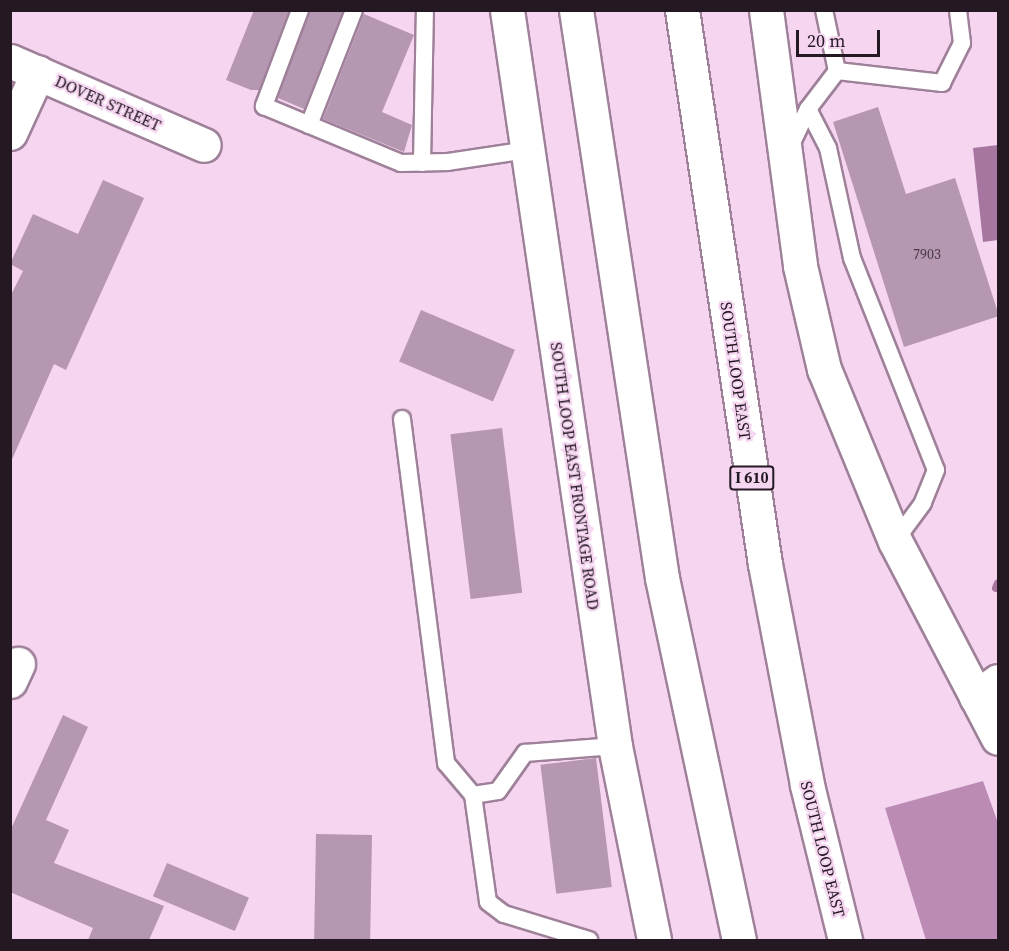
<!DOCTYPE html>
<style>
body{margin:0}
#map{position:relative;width:1009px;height:951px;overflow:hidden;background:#f5d5f0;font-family:"Source Serif 4",serif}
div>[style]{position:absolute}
.forest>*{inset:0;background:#bb8ab5}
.water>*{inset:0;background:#a776a0}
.stream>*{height:8px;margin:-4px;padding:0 4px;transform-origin:4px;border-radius:4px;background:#a776a0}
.building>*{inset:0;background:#b597b1;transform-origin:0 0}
.roads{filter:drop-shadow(2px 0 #9e8199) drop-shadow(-2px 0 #9e8199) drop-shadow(0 2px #9e8199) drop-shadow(0 -2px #9e8199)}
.service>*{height:16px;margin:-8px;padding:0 8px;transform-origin:8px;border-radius:8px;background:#fff}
.minor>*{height:33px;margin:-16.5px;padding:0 16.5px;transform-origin:16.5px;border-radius:16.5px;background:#fff}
.secondary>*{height:33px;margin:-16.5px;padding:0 16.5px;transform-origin:16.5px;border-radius:16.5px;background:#fff}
.motorway>*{height:33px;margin:-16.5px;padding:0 16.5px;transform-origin:16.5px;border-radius:16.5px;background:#fff}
span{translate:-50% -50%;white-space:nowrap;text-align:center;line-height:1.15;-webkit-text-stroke:4.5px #f5d5f0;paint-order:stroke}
.number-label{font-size:14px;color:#483846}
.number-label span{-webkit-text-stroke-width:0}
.shield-label span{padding:2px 4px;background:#f5d5f0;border:2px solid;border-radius:4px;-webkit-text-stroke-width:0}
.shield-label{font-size:15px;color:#241923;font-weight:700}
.street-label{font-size:16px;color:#241923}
.frame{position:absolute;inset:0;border:12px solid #241923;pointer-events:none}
.scale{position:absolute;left:796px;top:30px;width:84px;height:27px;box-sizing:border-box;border:3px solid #241923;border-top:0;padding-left:8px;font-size:18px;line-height:21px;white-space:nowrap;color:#241923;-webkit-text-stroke:4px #f5d5f0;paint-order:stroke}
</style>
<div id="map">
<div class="forest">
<i style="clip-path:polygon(983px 781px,998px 823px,998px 940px,926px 940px,885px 808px)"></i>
</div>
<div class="water">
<i style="clip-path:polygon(998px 145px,998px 240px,983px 242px,973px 148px)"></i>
</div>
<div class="stream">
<i style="left:996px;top:588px;width:5px;rotate:-68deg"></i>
</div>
<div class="building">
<i style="clip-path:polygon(254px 10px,289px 10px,259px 90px,251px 90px,226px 80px)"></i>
<i style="clip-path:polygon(310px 10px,343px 10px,304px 109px,278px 98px)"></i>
<i style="clip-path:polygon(364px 14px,414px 35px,382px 112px,412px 125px,404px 152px,323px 119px)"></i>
<i style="clip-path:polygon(878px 107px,906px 194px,955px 178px,999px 316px,904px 347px,833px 122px)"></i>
<i style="clip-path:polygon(103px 180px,144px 198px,66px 370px,54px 364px,10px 464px,10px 297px,23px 271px,10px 264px,33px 214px,78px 234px)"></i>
<i style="left:421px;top:310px;width:102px;height:56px;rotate:23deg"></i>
<i style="left:502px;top:428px;width:166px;height:52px;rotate:83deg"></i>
<i style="clip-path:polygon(63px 715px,88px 727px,46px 820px,69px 830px,54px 863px,164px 906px,149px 940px,88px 940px,93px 928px,10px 892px,10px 831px)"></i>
<i style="left:596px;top:758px;width:130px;height:56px;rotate:83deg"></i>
<i style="left:316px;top:834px;width:56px;height:106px;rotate:1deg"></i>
<i style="left:167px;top:863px;width:89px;height:36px;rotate:23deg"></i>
</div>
<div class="roads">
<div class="service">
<i style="left:300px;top:10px;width:103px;rotate:110.6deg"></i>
<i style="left:264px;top:106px;width:148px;rotate:22.6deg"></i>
<i style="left:401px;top:163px;width:47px;rotate:-1.2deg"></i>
<i style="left:448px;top:162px;width:80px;rotate:-8.6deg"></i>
<i style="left:837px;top:71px;width:106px;rotate:6.5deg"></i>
<i style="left:942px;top:83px;width:45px;rotate:-63.4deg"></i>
<i style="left:962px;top:43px;width:33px;rotate:-97deg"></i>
<i style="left:808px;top:109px;width:44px;rotate:62.9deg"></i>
<i style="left:828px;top:148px;width:113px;rotate:77.7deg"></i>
<i style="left:852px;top:258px;width:228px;rotate:68.4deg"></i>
<i style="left:936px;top:470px;width:35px;rotate:112deg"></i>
<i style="left:923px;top:503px;width:47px;rotate:126.4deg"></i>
<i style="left:309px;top:125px;width:123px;rotate:-68.6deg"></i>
<i style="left:789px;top:149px;width:44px;rotate:-64.6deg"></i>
<i style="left:808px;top:109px;width:48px;rotate:-52.7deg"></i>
<i style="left:837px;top:71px;width:62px;rotate:-102deg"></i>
<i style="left:422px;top:163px;width:153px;rotate:-88.9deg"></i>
<i style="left:402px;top:419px;width:347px;rotate:82.7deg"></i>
<i style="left:446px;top:763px;width:42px;rotate:49.8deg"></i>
<i style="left:473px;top:795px;width:108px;rotate:82deg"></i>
<i style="left:488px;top:902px;width:20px;rotate:37deg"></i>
<i style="left:504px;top:914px;width:89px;rotate:17deg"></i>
<i style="left:473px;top:795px;width:25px;rotate:-9deg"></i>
<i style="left:498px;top:791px;width:47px;rotate:-54.6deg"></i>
<i style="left:525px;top:753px;width:90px;rotate:-4.4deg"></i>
</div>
<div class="minor">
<i style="left:10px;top:61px;width:211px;rotate:23.4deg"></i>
<i style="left:10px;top:133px;width:67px;rotate:-65.3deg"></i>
<i style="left:10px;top:681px;width:19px;rotate:-65deg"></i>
<i style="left:976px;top:697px;width:27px;rotate:-36deg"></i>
</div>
<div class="secondary">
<i style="left:507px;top:10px;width:744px;rotate:81.65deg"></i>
<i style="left:615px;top:746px;width:198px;rotate:78.6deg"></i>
<i style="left:766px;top:10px;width:258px;rotate:82.4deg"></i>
<i style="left:800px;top:266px;width:106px;rotate:76.9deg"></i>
<i style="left:824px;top:369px;width:186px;rotate:67.6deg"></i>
<i style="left:895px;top:541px;width:222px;rotate:62.4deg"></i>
</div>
<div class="motorway">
<i style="left:576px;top:10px;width:574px;rotate:81.39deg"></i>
<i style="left:662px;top:578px;width:370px;rotate:78deg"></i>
<i style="left:682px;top:10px;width:560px;rotate:81.48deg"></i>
<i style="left:765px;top:564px;width:225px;rotate:79.2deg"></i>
<i style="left:807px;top:785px;width:160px;rotate:76.2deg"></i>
</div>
</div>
<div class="number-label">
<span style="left:927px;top:254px">7903</span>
</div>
<div class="shield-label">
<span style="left:752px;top:478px">I 610</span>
</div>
<div class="street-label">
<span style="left:108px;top:103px;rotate:24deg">DOVER STREET</span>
<span style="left:736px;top:371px;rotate:82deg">SOUTH LOOP EAST</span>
<span style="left:575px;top:476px;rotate:82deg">SOUTH LOOP EAST FRONTAGE ROAD</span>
<span style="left:823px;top:849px;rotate:76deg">SOUTH LOOP EAST</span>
</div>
<div class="frame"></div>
<div class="scale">20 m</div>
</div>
